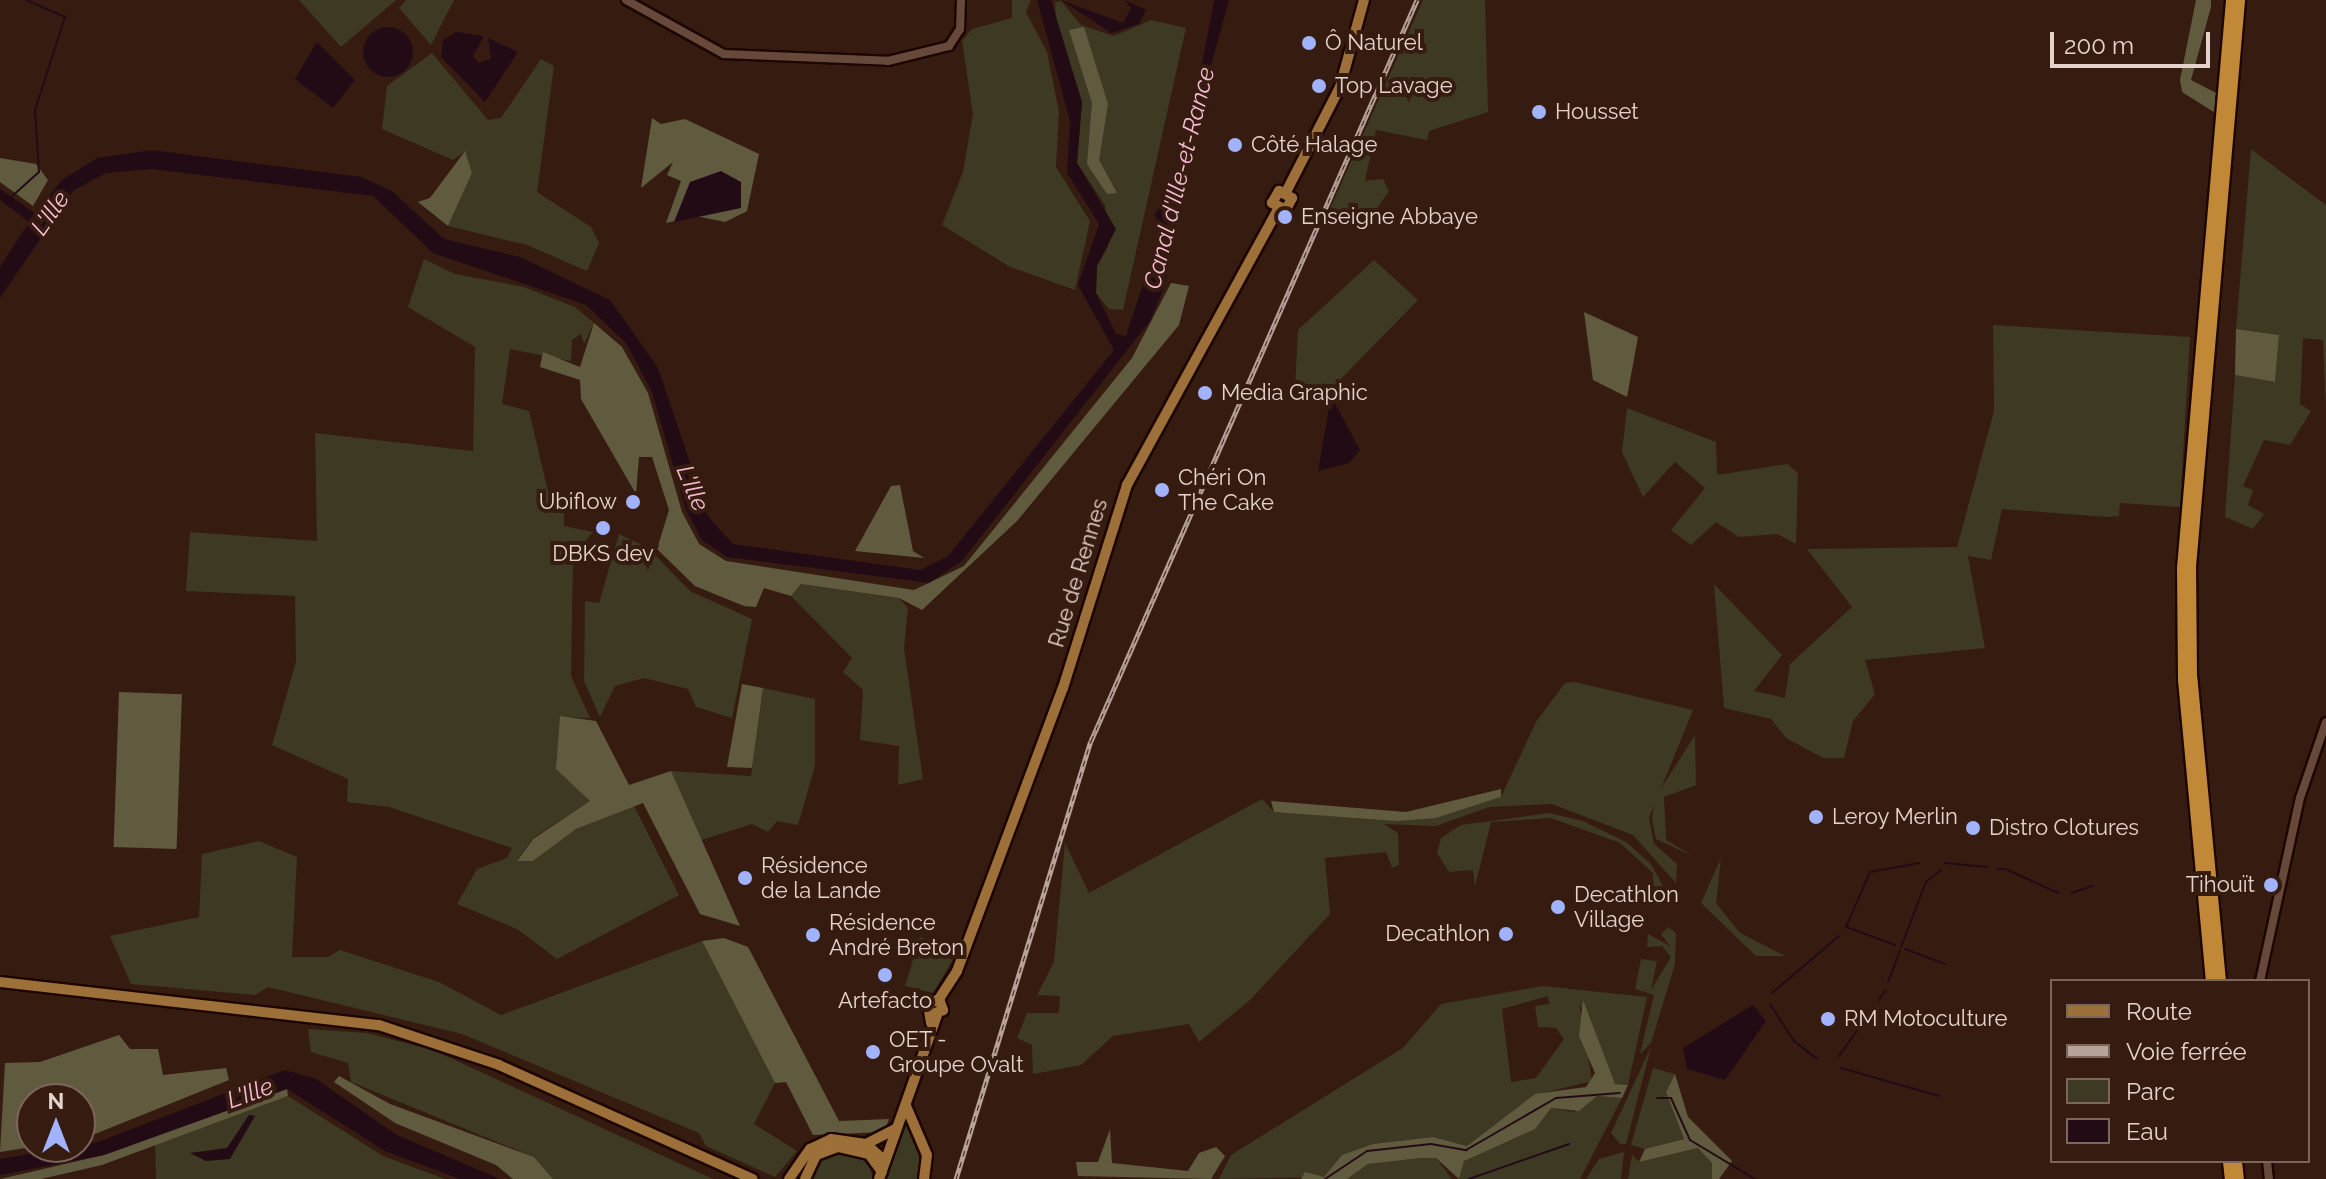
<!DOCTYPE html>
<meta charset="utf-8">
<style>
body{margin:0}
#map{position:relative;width:2326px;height:1179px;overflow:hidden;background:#361c10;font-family:Raleway,sans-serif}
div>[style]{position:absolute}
.green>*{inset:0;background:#3d3923}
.forest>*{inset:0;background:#605b3e;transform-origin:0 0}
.water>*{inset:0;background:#230b16}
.round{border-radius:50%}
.stream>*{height:2px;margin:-1px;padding:0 1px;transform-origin:1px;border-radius:1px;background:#230b16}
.roads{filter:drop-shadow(2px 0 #1d0600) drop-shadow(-2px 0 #1d0600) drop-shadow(0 2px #1d0600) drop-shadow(0 -2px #1d0600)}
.minor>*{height:8px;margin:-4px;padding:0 4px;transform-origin:4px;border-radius:4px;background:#67493b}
.major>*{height:10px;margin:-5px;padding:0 5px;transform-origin:5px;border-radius:5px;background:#9d6f39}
.highway>*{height:11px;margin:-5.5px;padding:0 5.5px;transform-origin:5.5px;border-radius:5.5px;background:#c18837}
.rail>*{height:5px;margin-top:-2.5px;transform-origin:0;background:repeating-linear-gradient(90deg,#361c10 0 6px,#b6a299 0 12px);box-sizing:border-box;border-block:2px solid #b6a299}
.dots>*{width:22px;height:22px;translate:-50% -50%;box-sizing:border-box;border:4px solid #361c10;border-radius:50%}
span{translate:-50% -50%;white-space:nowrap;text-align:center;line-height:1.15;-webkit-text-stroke:8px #361c10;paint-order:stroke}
.poi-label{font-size:22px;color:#e5d3cb}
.left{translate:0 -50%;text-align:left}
.right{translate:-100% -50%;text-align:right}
.street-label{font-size:22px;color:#e5d3cb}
.water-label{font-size:24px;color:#f6bbd3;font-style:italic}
.legend{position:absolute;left:2050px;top:979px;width:260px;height:184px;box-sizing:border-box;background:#361c10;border:2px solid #7c655b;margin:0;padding:10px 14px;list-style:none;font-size:24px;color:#e5d3cb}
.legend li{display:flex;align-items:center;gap:16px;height:40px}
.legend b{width:40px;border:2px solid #7c655b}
.north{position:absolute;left:16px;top:1083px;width:80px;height:80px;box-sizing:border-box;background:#361c10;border:2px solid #7c655b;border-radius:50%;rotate:0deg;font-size:22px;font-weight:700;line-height:32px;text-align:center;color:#e5d3cb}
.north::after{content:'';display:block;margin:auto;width:28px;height:36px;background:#a1b3fd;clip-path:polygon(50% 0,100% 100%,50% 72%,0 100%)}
.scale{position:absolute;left:2050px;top:32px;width:160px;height:36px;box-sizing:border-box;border:4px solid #e5d3cb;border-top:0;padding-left:10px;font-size:24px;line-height:28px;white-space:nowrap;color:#e5d3cb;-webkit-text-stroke:6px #361c10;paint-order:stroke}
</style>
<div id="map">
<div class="green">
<i style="clip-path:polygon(299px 0,396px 0,341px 47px)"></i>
<i style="clip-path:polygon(406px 0,454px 0,431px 45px,399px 8px)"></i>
<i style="clip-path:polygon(1012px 0,1031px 0,1026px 12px,1047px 52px,1059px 112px,1056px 167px,1090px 221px,1075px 290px,1010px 267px,942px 225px,963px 172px,973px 114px,962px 41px,972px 29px,1012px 18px)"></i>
<i style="clip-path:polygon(1423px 0,1485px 0,1488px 112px,1429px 131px,1427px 140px,1376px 130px,1365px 181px,1383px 179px,1389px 191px,1375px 211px,1342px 214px,1330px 209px)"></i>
<i style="clip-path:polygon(1061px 1px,1081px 25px,1114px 36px,1151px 20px,1186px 28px,1123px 310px,1109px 309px,1096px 293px,1097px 266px,1108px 247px,1105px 205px,1077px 163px,1082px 102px,1056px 22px,1055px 2px)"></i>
<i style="clip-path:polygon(432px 53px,488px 120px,501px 118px,541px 59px,554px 66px,537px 192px,591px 227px,599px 243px,587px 271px,527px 245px,448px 226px,472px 173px,464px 152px,453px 160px,382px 129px,387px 86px)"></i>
<i style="clip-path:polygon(2251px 149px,2326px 205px,2326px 409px,2323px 340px,2303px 338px,2300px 404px,2311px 411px,2290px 445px,2264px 440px,2243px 486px,2253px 490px,2248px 505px,2264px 514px,2253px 529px,2225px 517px,2235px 375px,2275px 382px,2279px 335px,2236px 329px)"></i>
<i style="clip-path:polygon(424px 259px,455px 274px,524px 287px,575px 307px,594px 323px,584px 344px,581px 334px,572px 340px,571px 361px,510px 349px,502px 404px,529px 411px,551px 504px,564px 510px,564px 526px,593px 532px,573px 556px,571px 676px,590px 718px,560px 717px,590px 801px,533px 838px,517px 860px,533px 861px,576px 829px,634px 806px,679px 895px,557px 959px,517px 929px,457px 904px,477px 869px,507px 858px,512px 848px,389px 807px,347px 802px,348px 779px,272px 745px,296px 662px,295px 596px,186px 591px,190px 532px,317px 541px,315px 433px,473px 451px,475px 347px,408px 307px)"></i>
<i style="clip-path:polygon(1374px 260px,1418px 300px,1334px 386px,1295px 387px,1298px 330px)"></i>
<i style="clip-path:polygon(1993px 325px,2190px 337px,2180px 507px,2120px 503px,2119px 516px,2108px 517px,2002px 509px,1991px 560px,1968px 556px,1985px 648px,1865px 660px,1875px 694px,1853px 721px,1844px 758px,1823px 758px,1786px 738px,1771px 719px,1724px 708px,1714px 584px,1782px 655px,1754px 691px,1785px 698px,1790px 664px,1852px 607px,1807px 549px,1957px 547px,1994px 411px)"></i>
<i style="clip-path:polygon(1627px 408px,1716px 442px,1717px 475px,1787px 464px,1798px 473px,1796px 544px,1777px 534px,1739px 537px,1716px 522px,1691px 545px,1671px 530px,1705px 488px,1675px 462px,1643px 497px,1622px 452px)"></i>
<i style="clip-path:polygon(619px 534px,648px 548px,690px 591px,752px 619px,732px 718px,696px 707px,688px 689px,644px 678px,615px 686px,600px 717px,584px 681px,585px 601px,599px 603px)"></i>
<i style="clip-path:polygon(801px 584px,899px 598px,908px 608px,904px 648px,923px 779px,898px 785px,899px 746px,860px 740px,863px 690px,843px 672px,852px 658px,791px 596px)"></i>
<i style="clip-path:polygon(1575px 682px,1693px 710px,1649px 818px,1654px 844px,1677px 864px,1676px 883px,1633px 835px,1552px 804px,1489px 807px,1436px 826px,1384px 824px,1398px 833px,1399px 865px,1392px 868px,1386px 852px,1325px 858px,1330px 914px,1250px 1000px,1199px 1042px,1189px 1024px,1113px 1036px,1081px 1065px,1033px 1074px,1032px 1045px,1017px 1038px,1027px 1013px,1059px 1013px,1060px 996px,1037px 995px,1054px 962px,1065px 843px,1089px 893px,1262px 799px,1274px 812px,1436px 818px,1501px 797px,1536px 722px,1565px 683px)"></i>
<i style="clip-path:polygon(763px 688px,815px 699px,815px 766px,798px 825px,777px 821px,768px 832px,752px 824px,698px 841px,671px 771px,751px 776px)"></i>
<i style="clip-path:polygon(1695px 735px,1696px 785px,1664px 797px,1666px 840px,1693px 856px,1656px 839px,1652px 819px,1655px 798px)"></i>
<i style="clip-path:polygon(1549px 813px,1583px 821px,1626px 842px,1651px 864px,1664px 888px,1653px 886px,1653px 873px,1620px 843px,1551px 818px,1491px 822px,1475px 886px,1473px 870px,1449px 872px,1437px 853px,1441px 838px,1461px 825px)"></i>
<i style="clip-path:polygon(259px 841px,297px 857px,292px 957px,328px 957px,340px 950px,439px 982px,501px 1015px,702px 941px,775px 1083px,754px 1124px,797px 1151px,775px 1177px,706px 1146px,699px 1133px,462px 1034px,268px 987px,255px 995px,131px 984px,110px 936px,199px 917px,202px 854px)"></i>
<i style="clip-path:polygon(1721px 858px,1716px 903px,1740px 933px,1785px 956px,1756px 956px,1701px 903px)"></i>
<i style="clip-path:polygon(1668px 927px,1676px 933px,1675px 964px,1651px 1043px,1640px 1054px,1654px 995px,1635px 989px,1641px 959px,1657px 961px,1651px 990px,1671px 957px,1662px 946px,1647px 947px,1648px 934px,1670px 946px,1661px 934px)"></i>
<i style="clip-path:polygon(920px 937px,958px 951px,933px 993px,905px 986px)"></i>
<i style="clip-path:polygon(evenodd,1543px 986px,1647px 997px,1628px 1085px,1615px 1084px,1579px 1003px,1592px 1081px,1535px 1095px,1467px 1146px,1433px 1137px,1373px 1144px,1342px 1155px,1324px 1177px,1219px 1179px,1231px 1155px,1403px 1048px,1441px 1004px,1543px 986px,1548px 996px,1549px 1004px,1535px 1006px,1538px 1027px,1556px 1028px,1564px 1039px,1536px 1078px,1511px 1082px,1502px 1009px,1548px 996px)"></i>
<i style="clip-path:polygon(308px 1029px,367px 1033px,433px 1050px,713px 1179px,553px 1179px,534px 1157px,351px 1082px,348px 1063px,311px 1052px)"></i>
<i style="clip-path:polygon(1651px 1047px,1626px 1144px,1620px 1144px,1611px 1133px)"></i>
<i style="clip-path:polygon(1653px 1068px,1675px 1074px,1666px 1092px,1684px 1139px,1645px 1149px,1631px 1145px)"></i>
<i style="clip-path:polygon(288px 1096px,383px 1156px,445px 1179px,156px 1179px,155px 1144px)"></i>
<i style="clip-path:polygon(1597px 1096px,1622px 1098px,1580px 1179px,1459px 1179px,1464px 1161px,1551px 1108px,1574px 1112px)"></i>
<i style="clip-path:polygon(908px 1120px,925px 1159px,919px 1179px,886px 1179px)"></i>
<i style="clip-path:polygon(1698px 1148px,1712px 1163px,1712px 1179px,1628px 1179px,1632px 1155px,1639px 1162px)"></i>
<i style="clip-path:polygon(829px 1150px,867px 1157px,873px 1179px,808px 1179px,811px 1165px)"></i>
<i style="clip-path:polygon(1624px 1152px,1621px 1179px,1586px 1179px,1599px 1159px)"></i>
<i style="clip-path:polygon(1421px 1158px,1436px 1158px,1452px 1179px,1347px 1179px,1368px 1164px)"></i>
</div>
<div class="forest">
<i style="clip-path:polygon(2196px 0,2211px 0,2211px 7px,2191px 80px,2218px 94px,2217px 114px,2182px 92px,2180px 80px)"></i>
<i style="clip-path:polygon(1084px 27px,1108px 104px,1099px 160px,1117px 193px,1107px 194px,1087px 164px,1092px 103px,1069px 30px)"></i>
<i style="clip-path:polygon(652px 118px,661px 124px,685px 119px,759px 154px,747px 211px,725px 222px,696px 216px,666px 223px,681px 181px,667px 175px,673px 162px,641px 188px)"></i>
<i style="clip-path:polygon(465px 151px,472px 173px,448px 226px,418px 202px,430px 198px)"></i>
<i style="clip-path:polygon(0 158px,36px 164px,48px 180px,33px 206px,0 182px)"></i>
<i style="clip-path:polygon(1171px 283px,1189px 286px,1179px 325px,1017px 521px,922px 610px,899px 598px,801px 584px,791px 596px,764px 588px,756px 607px,744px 606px,695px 586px,657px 549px,669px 510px,652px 457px,639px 457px,636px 494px,581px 399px,580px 380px,540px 367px,543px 352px,580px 367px,594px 323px,622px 347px,648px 393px,682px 512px,699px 544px,726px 561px,914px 590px,964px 566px,1132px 358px)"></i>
<i style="clip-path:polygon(1584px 312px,1638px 337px,1627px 397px,1593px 380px)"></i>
<i style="clip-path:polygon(2236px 329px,2279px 335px,2275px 382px,2235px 375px)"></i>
<i style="clip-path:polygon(900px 485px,913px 551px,924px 558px,855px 551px,891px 486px)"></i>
<i style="clip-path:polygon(742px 684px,763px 688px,752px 768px,727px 767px)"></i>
<i style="left:119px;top:692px;width:63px;height:155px;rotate:2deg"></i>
<i style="clip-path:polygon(560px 716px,596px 721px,629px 785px,671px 771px,740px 926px,700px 914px,643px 803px,576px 829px,533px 861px,517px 861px,533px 839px,590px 801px,556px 769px)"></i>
<i style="clip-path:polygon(1501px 789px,1501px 797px,1436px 818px,1397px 821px,1274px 812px,1271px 801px,1406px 812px)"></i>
<i style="clip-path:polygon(724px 938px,748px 947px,839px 1121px,889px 1119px,884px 1132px,813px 1135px,786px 1082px,775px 1083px,702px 941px)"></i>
<i style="clip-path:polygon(1583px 1000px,1615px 1084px,1628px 1085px,1622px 1098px,1597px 1096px,1579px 1111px,1551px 1108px,1535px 1129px,1464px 1161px,1459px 1179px,1436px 1158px,1421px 1158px,1368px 1164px,1347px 1179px,1301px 1179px,1305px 1172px,1324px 1177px,1342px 1155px,1373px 1144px,1433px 1137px,1467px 1146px,1535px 1094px,1586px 1087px,1595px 1073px,1579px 1036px)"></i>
<i style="clip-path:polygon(119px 1035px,130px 1049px,158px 1049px,163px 1075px,226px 1068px,229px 1080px,80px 1140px,80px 1099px,32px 1099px,32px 1147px,0 1152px,5px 1063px,40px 1062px)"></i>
<i style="clip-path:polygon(1675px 1074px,1688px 1117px,1732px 1161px,1719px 1179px,1712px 1179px,1712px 1163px,1698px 1148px,1639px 1162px,1645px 1149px,1684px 1139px,1666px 1092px)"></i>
<i style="clip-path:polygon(339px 1076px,390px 1104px,534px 1157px,553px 1179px,513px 1179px,496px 1165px,395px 1123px,334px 1082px)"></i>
<i style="clip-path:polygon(287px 1089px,288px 1096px,102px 1165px,41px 1179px,0 1179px,104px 1155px)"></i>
<i style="clip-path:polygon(1110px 1129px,1112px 1163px,1188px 1171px,1199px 1153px,1216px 1147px,1225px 1156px,1211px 1179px,1078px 1176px,1076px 1162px,1098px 1162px)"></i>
</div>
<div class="water">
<i style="clip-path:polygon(1037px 0,1051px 0,1082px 102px,1077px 163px,1116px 229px,1097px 266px,1096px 293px,1116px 334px,1126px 336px,1160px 233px,1155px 214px,1171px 194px,1189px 135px,1214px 0,1229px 0,1192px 135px,1165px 285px,1150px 321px,962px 561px,929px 583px,727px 557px,702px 540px,686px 510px,652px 392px,626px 343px,586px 305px,433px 253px,373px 196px,152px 169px,106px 173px,74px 190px,0 298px,0 267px,29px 222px,0 200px,0 189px,35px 213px,62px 180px,97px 158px,152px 150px,361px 177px,392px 191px,444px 239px,520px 257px,610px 300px,658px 368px,708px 516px,733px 544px,920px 570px,948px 556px,1114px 350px,1078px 285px,1099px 224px,1067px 173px,1070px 121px)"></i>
<i style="clip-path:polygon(1061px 0,1123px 23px,1131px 8px,1124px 0,1146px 10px,1139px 24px,1111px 33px)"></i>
<i class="round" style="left:363px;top:27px;width:50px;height:50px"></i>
<i style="clip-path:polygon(456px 32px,484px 36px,473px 56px,478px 63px,491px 59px,488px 38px,518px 52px,485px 102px,441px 57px,443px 40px)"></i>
<i style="clip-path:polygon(317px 42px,355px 80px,333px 108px,295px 79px)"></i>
<i style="clip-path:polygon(721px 171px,741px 182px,741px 208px,674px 222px,690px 182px)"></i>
<i style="clip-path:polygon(1331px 396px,1360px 450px,1349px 463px,1318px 471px)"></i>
<i style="clip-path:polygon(1753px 1005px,1766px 1021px,1725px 1080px,1687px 1069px,1683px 1048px)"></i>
<i style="clip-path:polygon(285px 1070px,316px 1079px,397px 1135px,500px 1179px,460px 1179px,385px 1151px,287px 1089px,104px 1155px,0 1175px,0 1159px,98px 1142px)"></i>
<i style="clip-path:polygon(249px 1115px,255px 1116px,230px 1159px,206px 1161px,190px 1153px,227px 1148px)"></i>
</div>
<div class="stream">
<i style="left:10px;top:198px;width:39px;rotate:-42deg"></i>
<i style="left:39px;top:172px;width:62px;rotate:-93.7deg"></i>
<i style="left:35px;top:110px;width:98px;rotate:-72.1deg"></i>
<i style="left:65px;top:17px;width:43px;rotate:-156.4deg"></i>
<i style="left:1945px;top:863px;width:42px;rotate:5.4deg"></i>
<i style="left:1998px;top:869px;width:7px"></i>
<i style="left:2008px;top:870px;width:55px;rotate:24.7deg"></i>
<i style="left:2071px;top:893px;width:23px;rotate:-18deg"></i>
<i style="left:1895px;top:945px;width:52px;rotate:-159.8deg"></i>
<i style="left:1846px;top:927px;width:60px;rotate:-66.4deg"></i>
<i style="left:1870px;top:872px;width:50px;rotate:-10.4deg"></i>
<i style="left:1901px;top:947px;width:70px;rotate:-69deg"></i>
<i style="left:1926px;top:882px;width:19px;rotate:-39deg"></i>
<i style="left:1905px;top:949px;width:43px;rotate:20.6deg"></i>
<i style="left:1888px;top:982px;width:33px;rotate:-69deg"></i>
<i style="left:1772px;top:993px;width:88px;rotate:-40.4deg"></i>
<i style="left:1770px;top:1004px;width:44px;rotate:57deg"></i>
<i style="left:1794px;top:1041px;width:29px;rotate:38deg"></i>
<i style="left:1839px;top:1056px;width:80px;rotate:-54.7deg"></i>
<i style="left:1841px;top:1068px;width:102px;rotate:15.9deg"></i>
<i style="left:1657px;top:1098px;width:14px"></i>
<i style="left:1671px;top:1098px;width:46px;rotate:65.7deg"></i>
<i style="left:1690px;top:1140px;width:76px;rotate:31deg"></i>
<i style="left:1325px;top:1179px;width:50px;rotate:-33.7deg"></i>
<i style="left:1367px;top:1151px;width:64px;rotate:-6.2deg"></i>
<i style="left:1431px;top:1144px;width:36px;rotate:10deg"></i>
<i style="left:1466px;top:1150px;width:104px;rotate:-30deg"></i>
<i style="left:1556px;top:1098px;width:64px;rotate:-4.5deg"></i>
<i style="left:1469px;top:1179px;width:106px;rotate:-19.3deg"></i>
</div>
<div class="roads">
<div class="minor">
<i style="left:626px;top:0;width:112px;rotate:28.9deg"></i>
<i style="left:724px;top:54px;width:164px;rotate:2.4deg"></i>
<i style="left:888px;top:61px;width:63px;rotate:-13.8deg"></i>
<i style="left:949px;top:46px;width:20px;rotate:-57deg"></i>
<i style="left:960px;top:29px;width:29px;rotate:-88deg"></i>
<i style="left:2260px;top:981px;width:187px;rotate:-77.7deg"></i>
<i style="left:2300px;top:798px;width:80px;rotate:-71.1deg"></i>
<i style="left:2267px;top:1161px;width:18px;rotate:84deg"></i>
</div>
<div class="major">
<i style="left:1279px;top:191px;width:15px;rotate:28deg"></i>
<i style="left:1292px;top:198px;width:13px;rotate:117deg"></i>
<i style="left:1286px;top:210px;width:16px;rotate:-153deg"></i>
<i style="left:1272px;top:203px;width:14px;rotate:-60deg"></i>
<i style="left:1285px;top:194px;width:120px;rotate:-62.8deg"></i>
<i style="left:1340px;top:87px;width:90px;rotate:-74.6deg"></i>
<i style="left:0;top:982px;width:381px;rotate:6.5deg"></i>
<i style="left:379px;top:1025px;width:126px;rotate:18.4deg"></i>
<i style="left:499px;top:1065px;width:278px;rotate:24.2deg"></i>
<i style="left:939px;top:999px;width:33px;rotate:-57deg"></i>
<i style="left:957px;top:971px;width:302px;rotate:-69.5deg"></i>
<i style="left:1063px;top:688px;width:213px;rotate:-72.5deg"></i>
<i style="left:1127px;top:485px;width:317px;rotate:-61.3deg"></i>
<i style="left:931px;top:1023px;width:19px;rotate:-99deg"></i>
<i style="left:928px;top:1004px;width:12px;rotate:-24deg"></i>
<i style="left:939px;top:999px;width:12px;rotate:70deg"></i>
<i style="left:943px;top:1010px;width:11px;rotate:158deg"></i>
<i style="left:906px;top:1106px;width:53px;rotate:66.8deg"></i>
<i style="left:927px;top:1155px;width:24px;rotate:97deg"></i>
<i style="left:866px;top:1144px;width:33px;rotate:-27deg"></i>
<i style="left:789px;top:1179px;width:37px;rotate:-55deg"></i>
<i style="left:810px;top:1149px;width:23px;rotate:-25deg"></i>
<i style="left:831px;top:1139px;width:35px;rotate:8deg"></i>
<i style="left:866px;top:1144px;width:25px;rotate:42deg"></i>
<i style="left:805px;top:1179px;width:26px;rotate:-65deg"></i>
<i style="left:816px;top:1155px;width:23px;rotate:-20deg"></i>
<i style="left:838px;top:1147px;width:32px;rotate:13deg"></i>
<i style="left:869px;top:1154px;width:22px;rotate:54deg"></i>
<i style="left:879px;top:1179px;width:174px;rotate:-70.5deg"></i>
</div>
<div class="highway">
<i style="left:2211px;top:981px;width:303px;rotate:-95.3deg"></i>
<i style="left:2183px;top:679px;width:111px;rotate:-90.5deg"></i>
<i style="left:2182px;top:568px;width:570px;rotate:-85.07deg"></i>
<i style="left:2220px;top:981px;width:305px;rotate:-95.4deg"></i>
<i style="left:2191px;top:677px;width:111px;rotate:-90.5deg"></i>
<i style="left:2190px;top:566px;width:568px;rotate:-85.05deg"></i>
<i style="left:2228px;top:1161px;width:18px;rotate:84deg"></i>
<i style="left:2236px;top:1161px;width:18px;rotate:84deg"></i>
</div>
</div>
<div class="rail">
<i style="left:956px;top:1179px;width:458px;rotate:-72.9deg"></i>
<i style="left:1091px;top:741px;width:810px;rotate:-66.25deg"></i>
</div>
<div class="dots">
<i style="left:1309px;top:43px;background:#a1b3fd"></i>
<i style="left:1319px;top:86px;background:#a1b3fd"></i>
<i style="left:1539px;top:112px;background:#a1b3fd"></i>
<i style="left:1235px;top:145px;background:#a1b3fd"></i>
<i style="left:1285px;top:217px;background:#a1b3fd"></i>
<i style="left:1205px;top:393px;background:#a1b3fd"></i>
<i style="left:1162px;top:490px;background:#a1b3fd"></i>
<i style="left:633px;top:502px;background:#a1b3fd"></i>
<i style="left:603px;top:528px;background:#a1b3fd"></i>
<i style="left:1816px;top:817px;background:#a1b3fd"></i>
<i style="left:1973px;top:828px;background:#a1b3fd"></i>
<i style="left:745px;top:878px;background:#a1b3fd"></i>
<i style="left:2271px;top:885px;background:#a1b3fd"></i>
<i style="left:1558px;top:907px;background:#a1b3fd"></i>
<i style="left:1506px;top:934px;background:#a1b3fd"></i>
<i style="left:813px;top:935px;background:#a1b3fd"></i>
<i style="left:885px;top:975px;background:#a1b3fd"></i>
<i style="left:1828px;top:1019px;background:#a1b3fd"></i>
<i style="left:873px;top:1052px;background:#a1b3fd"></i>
</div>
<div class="poi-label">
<span class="left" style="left:1325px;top:43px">Ô Naturel</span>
<span class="left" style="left:1335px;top:86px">Top Lavage</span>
<span class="left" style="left:1555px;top:112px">Housset</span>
<span class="left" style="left:1251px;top:145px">Côté Halage</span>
<span class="left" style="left:1301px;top:217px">Enseigne Abbaye</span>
<span class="left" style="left:1221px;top:393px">Media Graphic</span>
<span class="left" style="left:1178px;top:490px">Chéri On<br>The Cake</span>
<span class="right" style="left:617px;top:502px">Ubiflow</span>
<span style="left:603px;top:554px">DBKS dev</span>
<span class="left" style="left:1832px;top:817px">Leroy Merlin</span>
<span class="left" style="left:1989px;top:828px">Distro Clotures</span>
<span class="left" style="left:761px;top:878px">Résidence<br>de la Lande</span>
<span class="right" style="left:2255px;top:885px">Tihouït</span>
<span class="left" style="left:1574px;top:907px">Decathlon<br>Village</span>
<span class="left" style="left:829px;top:935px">Résidence<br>André Breton</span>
<span class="right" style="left:1490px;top:934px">Decathlon</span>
<span style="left:885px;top:1001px">Artefacto</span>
<span class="left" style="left:1844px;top:1019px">RM Motoculture</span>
<span class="left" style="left:889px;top:1052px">OET -<br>Groupe Ovalt</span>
</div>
<div class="street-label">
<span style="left:1078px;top:573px;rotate:-73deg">Rue de Rennes</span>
</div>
<div class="water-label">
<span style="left:1179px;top:178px;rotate:-76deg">Canal d'Ille-et-Rance</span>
<span style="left:50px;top:213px;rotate:-55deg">L'Ille</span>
<span style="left:693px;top:488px;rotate:67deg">L'Ille</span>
<span style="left:250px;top:1093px;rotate:-20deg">L'Ille</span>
</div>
<ul class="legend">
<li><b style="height:10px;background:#9d6f39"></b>Route</li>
<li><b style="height:10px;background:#b6a299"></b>Voie ferrée</li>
<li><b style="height:22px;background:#3d3923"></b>Parc</li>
<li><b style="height:22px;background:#230b16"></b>Eau</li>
</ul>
<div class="north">N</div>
<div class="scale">200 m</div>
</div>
